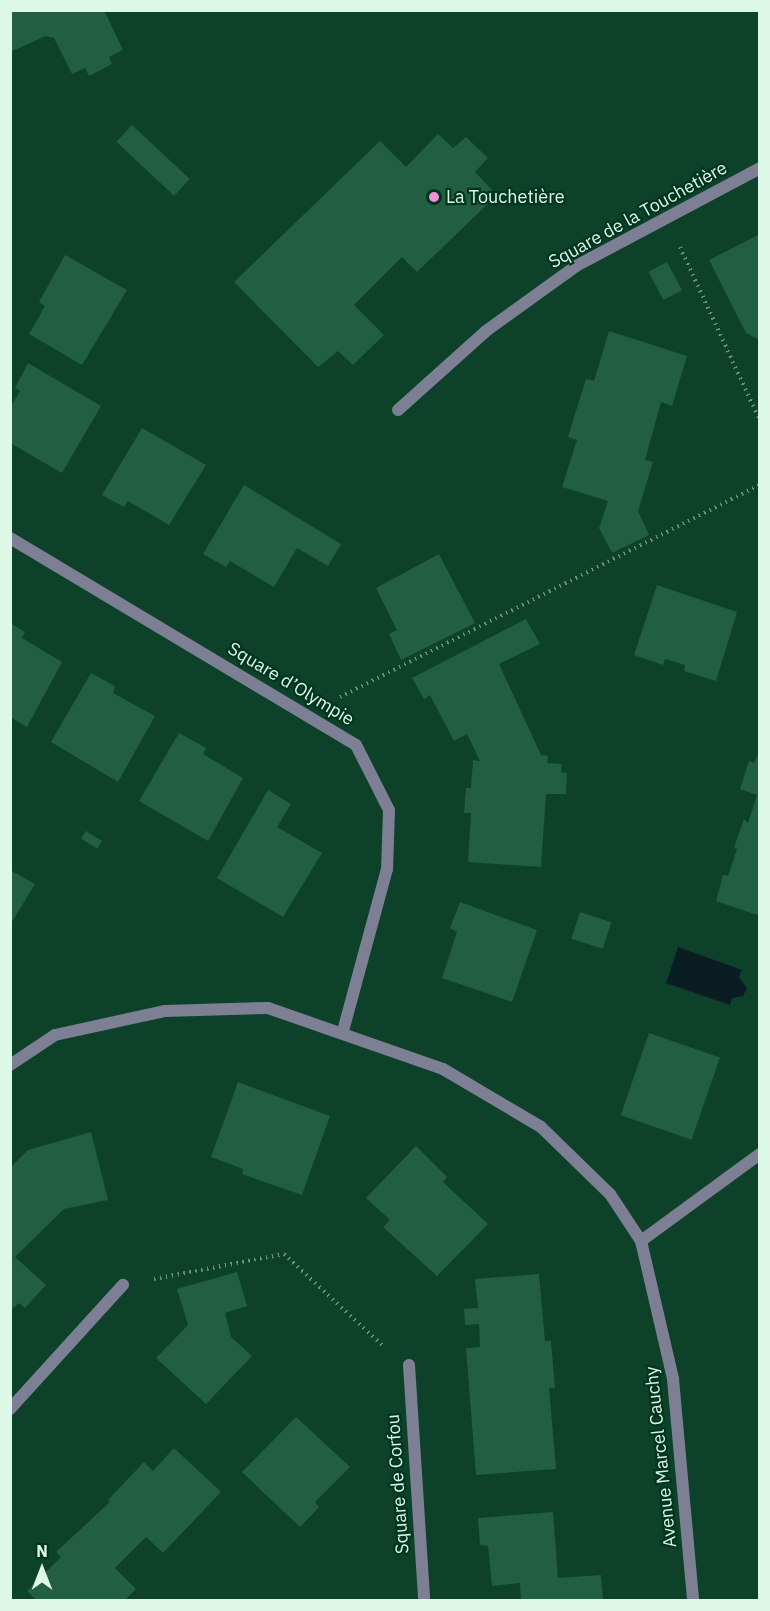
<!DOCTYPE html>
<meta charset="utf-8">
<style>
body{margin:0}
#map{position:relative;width:770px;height:1611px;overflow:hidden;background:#0e4129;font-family:"IBM Plex Sans",sans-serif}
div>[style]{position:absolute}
.water>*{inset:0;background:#0a1d22}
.building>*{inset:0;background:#225e41;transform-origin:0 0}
.path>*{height:4px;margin-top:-2px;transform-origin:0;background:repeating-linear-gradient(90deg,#69917c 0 1.5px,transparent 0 6px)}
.street>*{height:12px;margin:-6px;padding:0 6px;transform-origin:6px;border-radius:6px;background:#7d8094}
.dots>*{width:16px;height:16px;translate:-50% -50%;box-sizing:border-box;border:3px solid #003620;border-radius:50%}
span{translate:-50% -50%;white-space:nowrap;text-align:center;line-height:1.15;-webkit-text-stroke:4.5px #003620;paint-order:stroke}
.poi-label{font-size:18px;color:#def8e8}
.left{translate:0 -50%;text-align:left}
.street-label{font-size:18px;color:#def8e8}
.frame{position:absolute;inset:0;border:12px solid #def8e8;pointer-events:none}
.north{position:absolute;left:12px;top:1539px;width:60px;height:60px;-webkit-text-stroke:4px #003620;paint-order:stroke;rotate:0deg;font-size:16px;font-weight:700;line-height:24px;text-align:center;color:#def8e8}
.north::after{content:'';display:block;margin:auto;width:21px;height:27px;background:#def8e8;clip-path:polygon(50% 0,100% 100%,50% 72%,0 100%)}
</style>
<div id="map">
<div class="water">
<i style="clip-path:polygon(678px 947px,742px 970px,739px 977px,747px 988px,743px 996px,732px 998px,730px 1005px,666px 983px)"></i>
</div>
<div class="building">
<i style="clip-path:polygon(10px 10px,104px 10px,123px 50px,109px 57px,112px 64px,89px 76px,85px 68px,72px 74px,54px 38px,46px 36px,10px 52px)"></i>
<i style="left:132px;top:125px;width:79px;height:23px;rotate:43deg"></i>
<i style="clip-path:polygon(438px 134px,453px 148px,466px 137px,488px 158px,475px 172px,497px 195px,417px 272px,402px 257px,354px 305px,384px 335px,353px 365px,338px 351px,318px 367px,234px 282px,380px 141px,406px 167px)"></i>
<i style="clip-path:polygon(760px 234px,760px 340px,746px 333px,709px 260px)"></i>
<i style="clip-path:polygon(65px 255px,127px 290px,82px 365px,29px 334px,45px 306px,39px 302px)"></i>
<i style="left:667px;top:262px;width:32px;height:21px;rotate:62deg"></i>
<i style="clip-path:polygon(609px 331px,687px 356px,672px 406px,661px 402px,645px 460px,653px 462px,638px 511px,649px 535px,612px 553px,599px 528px,608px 501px,562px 487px,577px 440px,568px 437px,576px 411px,586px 379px,594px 381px)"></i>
<i style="clip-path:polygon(28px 363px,101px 406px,62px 473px,10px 443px,10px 408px,20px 391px,15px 388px)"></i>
<i style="clip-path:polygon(142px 428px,206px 465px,169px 525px,128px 501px,124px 507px,102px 495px)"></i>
<i style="clip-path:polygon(244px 485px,341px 544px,328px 566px,297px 548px,274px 587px,230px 561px,226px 567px,203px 554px)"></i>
<i style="clip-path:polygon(439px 554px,475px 623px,401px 660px,389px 634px,397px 630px,376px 588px)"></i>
<i style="clip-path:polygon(657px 585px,737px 612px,716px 681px,684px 671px,685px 665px,665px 659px,663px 665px,634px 655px)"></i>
<i style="clip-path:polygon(526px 619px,540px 644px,499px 664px,541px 755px,548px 756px,547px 763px,562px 764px,561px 772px,567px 773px,566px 794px,546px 794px,541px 867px,468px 862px,471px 813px,464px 813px,466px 788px,471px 788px,473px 760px,480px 761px,467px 734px,454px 741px,430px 695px,424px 699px,412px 678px)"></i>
<i style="clip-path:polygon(10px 623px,25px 632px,22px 638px,62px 662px,27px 727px,10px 717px)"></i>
<i style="clip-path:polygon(91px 673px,115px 686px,113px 693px,155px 716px,118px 782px,51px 742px)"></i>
<i style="clip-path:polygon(179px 733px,206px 748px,203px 754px,243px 778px,208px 841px,139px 801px)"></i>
<i style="clip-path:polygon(760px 750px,760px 916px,716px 901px,723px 875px,728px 876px,737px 849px,734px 848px,744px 819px,748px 823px,757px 795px,740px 789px,749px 761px,754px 763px)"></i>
<i style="clip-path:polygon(268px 790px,291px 804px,277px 827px,322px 853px,283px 917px,217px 878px)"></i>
<i style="left:86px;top:831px;width:19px;height:9px;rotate:32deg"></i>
<i style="clip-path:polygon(10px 870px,35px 884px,10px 925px)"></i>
<i style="clip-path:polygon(460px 902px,537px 930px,512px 1002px,442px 978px,457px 932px,450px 928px)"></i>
<i style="left:580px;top:912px;width:33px;height:28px;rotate:18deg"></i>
<i style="left:649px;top:1033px;width:75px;height:87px;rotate:19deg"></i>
<i style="clip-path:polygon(238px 1082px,330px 1116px,302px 1195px,242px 1174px,243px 1169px,211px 1157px)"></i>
<i style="clip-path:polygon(91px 1132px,108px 1200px,64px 1209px,15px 1257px,46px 1285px,25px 1308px,19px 1303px,10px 1311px,10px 1168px,28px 1150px)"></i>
<i style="clip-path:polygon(416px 1146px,447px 1177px,443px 1182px,488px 1224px,437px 1276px,383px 1227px,390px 1220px,366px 1198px)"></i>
<i style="clip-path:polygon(237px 1272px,247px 1306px,225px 1313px,231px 1337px,252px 1356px,206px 1404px,156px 1358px,188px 1325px,177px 1289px)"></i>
<i style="clip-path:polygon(539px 1274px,545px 1341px,551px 1341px,555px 1388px,549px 1388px,556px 1469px,476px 1475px,466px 1348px,480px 1347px,479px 1324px,465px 1325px,464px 1309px,478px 1308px,475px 1279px)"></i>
<i style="clip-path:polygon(296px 1417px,350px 1467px,315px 1502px,319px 1507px,300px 1527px,242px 1472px)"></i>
<i style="clip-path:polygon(174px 1448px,221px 1492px,163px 1553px,146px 1537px,115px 1568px,136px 1589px,125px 1600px,36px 1600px,27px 1591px,61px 1557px,56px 1552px,110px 1502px,108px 1500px,144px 1462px,153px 1471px)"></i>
<i style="clip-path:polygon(553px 1512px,558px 1578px,601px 1575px,603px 1600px,521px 1600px,520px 1583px,492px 1586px,488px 1546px,480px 1545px,478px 1518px)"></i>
</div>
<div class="path">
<i style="left:680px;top:247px;width:192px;rotate:65.3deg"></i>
<i style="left:340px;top:697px;width:470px;rotate:-26.8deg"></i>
<i style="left:154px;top:1279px;width:132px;rotate:-10.9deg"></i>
<i style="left:284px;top:1254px;width:137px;rotate:42.9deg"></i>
</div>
<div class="street">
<i style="left:398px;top:410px;width:118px;rotate:-41.9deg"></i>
<i style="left:486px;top:331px;width:111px;rotate:-35.8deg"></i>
<i style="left:576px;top:266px;width:208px;rotate:-28deg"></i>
<i style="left:10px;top:538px;width:403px;rotate:30.9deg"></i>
<i style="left:356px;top:745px;width:73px;rotate:63.1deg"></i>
<i style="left:389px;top:810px;width:59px;rotate:91.9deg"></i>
<i style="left:387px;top:869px;width:168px;rotate:105.2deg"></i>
<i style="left:10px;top:1065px;width:54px;rotate:-33.7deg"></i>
<i style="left:55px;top:1035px;width:113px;rotate:-12.3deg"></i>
<i style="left:165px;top:1011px;width:103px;rotate:-1.7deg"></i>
<i style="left:268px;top:1008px;width:185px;rotate:19.2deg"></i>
<i style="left:443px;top:1069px;width:114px;rotate:30.6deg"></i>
<i style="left:541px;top:1127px;width:96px;rotate:44.2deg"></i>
<i style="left:610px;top:1194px;width:56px;rotate:56.6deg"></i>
<i style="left:641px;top:1241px;width:142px;rotate:76.9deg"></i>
<i style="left:673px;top:1379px;width:222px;rotate:84.8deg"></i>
<i style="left:641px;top:1241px;width:147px;rotate:-36.2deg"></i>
<i style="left:409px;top:1365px;width:235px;rotate:86.3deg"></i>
<i style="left:10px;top:1409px;width:168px;rotate:-47.7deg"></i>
</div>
<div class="dots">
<i style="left:434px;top:197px;background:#f391d6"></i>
</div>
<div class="poi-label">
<span class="left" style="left:446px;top:197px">La Touchetière</span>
</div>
<div class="street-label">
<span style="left:638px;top:215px;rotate:-29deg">Square de la Touchetière</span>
<span style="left:291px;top:684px;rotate:31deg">Square d’Olympie</span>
<span style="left:661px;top:1457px;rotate:-96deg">Avenue Marcel Cauchy</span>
<span style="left:398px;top:1484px;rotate:-94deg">Square de Corfou</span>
</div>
<div class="frame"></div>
<div class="north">N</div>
</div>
